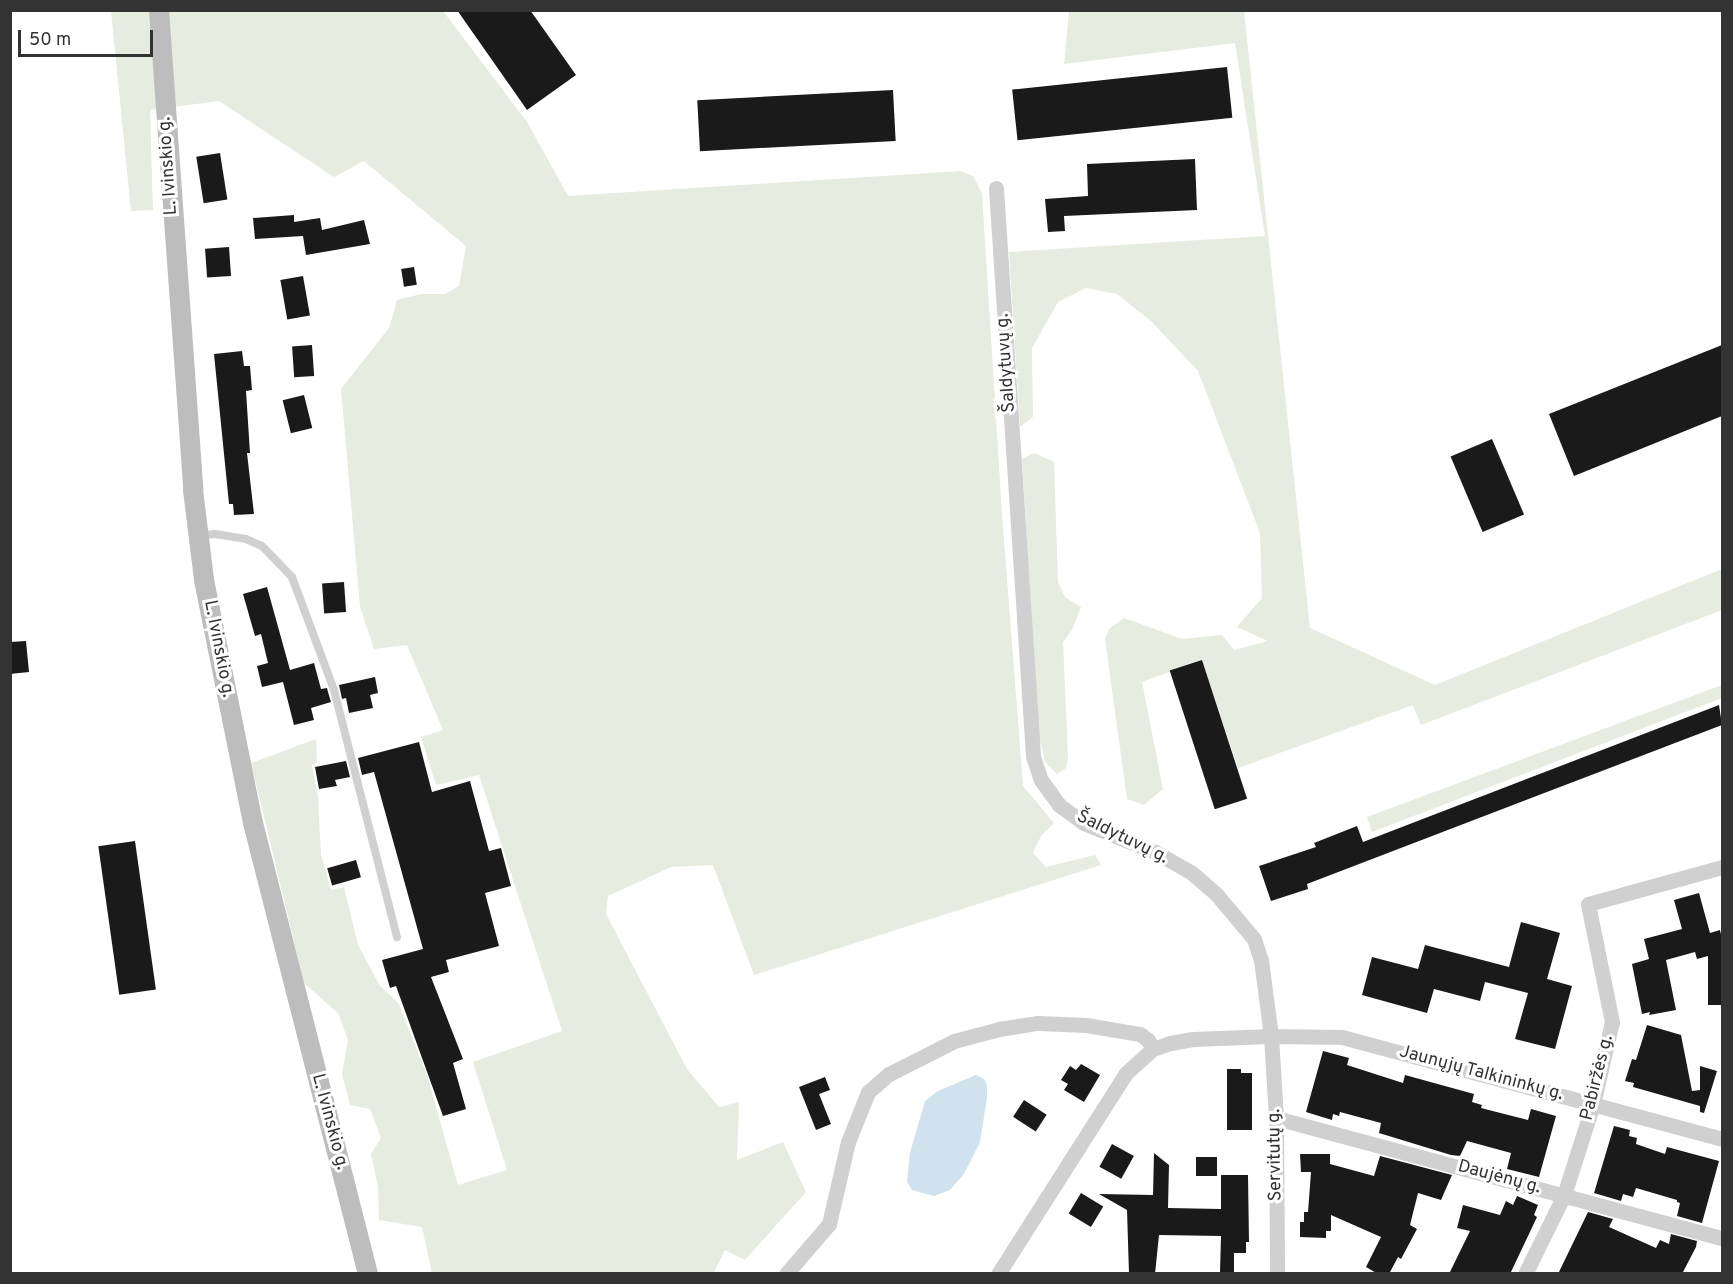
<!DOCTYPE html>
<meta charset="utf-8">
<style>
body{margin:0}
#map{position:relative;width:1733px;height:1284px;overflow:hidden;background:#fff;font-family:Overpass,sans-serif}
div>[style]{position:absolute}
.green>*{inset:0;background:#e6ecdf}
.water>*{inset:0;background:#cfe2ee}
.building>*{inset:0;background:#1a1a1a;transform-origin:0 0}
.lane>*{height:8px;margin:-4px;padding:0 4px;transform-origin:4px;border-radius:4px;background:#d0d0d0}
.street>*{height:15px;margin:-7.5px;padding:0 7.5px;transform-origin:7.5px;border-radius:7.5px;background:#d0d0d0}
.secondary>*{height:20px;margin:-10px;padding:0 10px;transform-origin:10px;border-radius:10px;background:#bdbdbd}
span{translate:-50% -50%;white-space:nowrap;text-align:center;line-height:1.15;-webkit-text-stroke:6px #fff;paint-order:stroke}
.street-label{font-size:18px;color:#333}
.frame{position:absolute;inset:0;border:12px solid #333;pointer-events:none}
.scale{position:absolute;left:18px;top:30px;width:135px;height:27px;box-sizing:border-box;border:3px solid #333;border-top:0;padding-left:8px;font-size:18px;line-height:21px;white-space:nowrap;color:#333;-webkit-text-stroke:4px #fff;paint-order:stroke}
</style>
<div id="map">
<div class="green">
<i style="clip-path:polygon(111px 11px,443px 11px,527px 122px,568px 196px,960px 171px,973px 176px,982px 193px,1002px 514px,1023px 786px,1054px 823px,1041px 836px,1033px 853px,1046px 867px,1095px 855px,1101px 865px,754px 975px,713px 865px,671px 867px,608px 896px,606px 914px,687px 1069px,719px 1107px,739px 1102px,737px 1160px,783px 1142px,806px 1192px,745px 1260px,725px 1250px,713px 1274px,432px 1273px,422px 1227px,379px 1220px,378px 1187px,371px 1154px,381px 1138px,370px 1109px,350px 1105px,342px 1074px,348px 1040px,338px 1013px,304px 983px,251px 763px,316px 739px,317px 763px,312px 765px,318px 796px,321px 855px,331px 890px,344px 887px,358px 945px,380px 986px,399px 1004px,428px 1078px,458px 1185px,507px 1170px,473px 1062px,562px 1031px,479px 775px,436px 785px,421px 737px,443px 730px,407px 645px,374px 649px,360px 607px,341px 389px,389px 328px,397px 300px,421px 294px,445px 294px,459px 286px,466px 246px,364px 161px,334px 177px,219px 101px,150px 110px,153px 210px,131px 211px)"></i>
<i style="clip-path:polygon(1069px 11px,1244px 11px,1310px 628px,1435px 685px,1722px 569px,1722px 610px,1421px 725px,1413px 705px,1238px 768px,1202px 660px,1142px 682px,1163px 789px,1144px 805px,1127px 799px,1105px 639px,1109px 629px,1124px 618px,1182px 639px,1222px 635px,1234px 650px,1268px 641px,1237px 627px,1262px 598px,1260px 533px,1198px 371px,1151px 321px,1117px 294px,1086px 288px,1058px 302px,1032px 348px,1033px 417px,1020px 427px,1009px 252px,1265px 236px,1235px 43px,1064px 64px)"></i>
<i style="clip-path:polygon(1034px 453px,1054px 462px,1058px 582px,1065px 597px,1081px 607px,1072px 630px,1063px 642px,1068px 757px,1066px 768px,1057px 774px,1045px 762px,1039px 736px,1022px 459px)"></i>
<i style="clip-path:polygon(1722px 685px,1722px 698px,1372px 832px,1367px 817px)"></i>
</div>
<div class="water">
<i style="clip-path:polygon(976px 1075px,984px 1079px,987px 1085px,987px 1098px,980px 1142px,964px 1174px,950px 1190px,934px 1196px,912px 1190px,907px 1182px,910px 1153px,925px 1101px,938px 1091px)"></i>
</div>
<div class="building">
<i style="clip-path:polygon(457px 10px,530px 10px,576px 75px,527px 110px)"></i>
<i style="left:1227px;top:67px;width:51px;height:216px;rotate:84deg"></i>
<i style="left:893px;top:90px;width:51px;height:196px;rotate:87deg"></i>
<i style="left:220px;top:153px;width:47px;height:24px;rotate:81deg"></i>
<i style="clip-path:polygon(1195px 159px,1197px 210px,1064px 216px,1065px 231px,1048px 232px,1045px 199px,1088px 196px,1087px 164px)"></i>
<i style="clip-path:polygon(294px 215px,294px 222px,320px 218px,322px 230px,364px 220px,370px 244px,306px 255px,303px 236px,255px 239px,253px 218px)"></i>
<i style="left:229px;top:247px;width:29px;height:24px;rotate:86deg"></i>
<i style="left:414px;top:267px;width:18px;height:13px;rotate:81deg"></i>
<i style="left:303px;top:276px;width:40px;height:23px;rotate:80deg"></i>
<i style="left:312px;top:345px;width:31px;height:20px;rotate:86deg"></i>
<i style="clip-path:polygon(1722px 345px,1722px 416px,1574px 476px,1549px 414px)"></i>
<i style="clip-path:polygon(242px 351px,244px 366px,250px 366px,252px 390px,246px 391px,250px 453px,247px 453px,254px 514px,234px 515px,233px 504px,229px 504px,214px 354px)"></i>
<i style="left:304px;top:395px;width:34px;height:22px;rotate:76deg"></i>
<i style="left:1492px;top:439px;width:82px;height:45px;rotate:67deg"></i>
<i style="left:344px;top:582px;width:30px;height:22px;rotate:86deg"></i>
<i style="clip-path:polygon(267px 587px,290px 670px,314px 663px,321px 689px,327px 688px,328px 692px,331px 702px,311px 708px,314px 720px,294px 725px,283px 682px,262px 687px,257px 666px,268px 663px,261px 634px,255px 636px,243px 594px)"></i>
<i style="clip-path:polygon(26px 641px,29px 672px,10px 674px,10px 642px)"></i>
<i style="left:1202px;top:660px;width:146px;height:34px;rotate:72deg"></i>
<i style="clip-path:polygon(375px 677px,378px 693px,370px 695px,373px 708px,349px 713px,346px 698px,342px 699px,339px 685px)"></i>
<i style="clip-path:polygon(1719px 705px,1722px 725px,1307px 884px,1308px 889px,1271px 901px,1259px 866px,1316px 847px,1314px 843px,1357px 826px,1363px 842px)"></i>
<i style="clip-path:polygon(419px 742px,432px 792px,470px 781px,489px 851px,501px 848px,511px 886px,485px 893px,499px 946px,446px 960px,449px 972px,431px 977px,463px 1059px,453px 1063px,466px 1109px,443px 1116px,396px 986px,390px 988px,382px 960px,423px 949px,374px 772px,362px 775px,358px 758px)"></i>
<i style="clip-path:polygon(346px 761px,350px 777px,335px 780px,337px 786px,319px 789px,315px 767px)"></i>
<i style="left:135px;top:841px;width:150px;height:37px;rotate:82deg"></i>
<i style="left:356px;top:860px;width:18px;height:30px;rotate:74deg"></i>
<i style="clip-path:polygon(1699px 893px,1710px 933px,1720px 930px,1722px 939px,1722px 1005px,1708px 1005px,1708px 956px,1697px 959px,1695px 952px,1666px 960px,1676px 1010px,1649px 1015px,1650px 1012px,1642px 1014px,1632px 964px,1649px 959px,1644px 939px,1682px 929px,1674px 900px)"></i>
<i style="clip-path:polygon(1521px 922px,1560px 933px,1547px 979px,1572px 986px,1555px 1049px,1515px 1039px,1528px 993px,1485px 982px,1480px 1001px,1434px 989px,1427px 1013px,1362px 995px,1372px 957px,1418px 969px,1425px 945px,1509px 967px)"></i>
<i style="clip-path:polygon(1647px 1025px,1681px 1035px,1692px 1091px,1700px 1090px,1700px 1066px,1717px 1071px,1704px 1113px,1700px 1112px,1700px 1106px,1633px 1087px,1634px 1083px,1625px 1081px,1632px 1059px,1636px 1060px)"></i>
<i style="clip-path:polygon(1323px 1051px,1349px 1058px,1347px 1065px,1403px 1083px,1405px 1075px,1474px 1094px,1472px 1102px,1482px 1105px,1481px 1108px,1528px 1120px,1531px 1109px,1556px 1116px,1539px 1177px,1507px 1169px,1511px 1153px,1467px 1141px,1460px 1156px,1451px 1155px,1379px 1133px,1381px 1123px,1340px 1112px,1339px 1116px,1333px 1114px,1332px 1120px,1306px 1112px)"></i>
<i style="clip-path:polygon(1081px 1064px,1100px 1075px,1084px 1102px,1064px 1090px,1068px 1084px,1061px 1080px,1070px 1066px,1076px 1070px)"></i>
<i style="clip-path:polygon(1227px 1069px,1241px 1069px,1241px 1073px,1252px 1073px,1252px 1130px,1227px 1130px)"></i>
<i style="clip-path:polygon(825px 1077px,830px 1090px,819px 1094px,831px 1124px,816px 1130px,799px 1087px)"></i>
<i style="left:1024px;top:1100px;width:27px;height:20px;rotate:33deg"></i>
<i style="clip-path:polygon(1614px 1126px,1630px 1130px,1629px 1136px,1637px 1138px,1636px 1144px,1665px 1154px,1667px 1147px,1719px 1161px,1702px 1223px,1677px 1216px,1680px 1203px,1677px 1202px,1677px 1200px,1636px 1188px,1633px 1197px,1623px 1194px,1621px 1201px,1594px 1193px)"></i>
<i style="left:1112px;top:1144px;width:25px;height:26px;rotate:29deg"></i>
<i style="clip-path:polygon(1154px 1153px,1169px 1165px,1168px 1208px,1221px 1209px,1221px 1175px,1248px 1175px,1249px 1242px,1246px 1242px,1246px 1253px,1234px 1253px,1234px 1273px,1220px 1272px,1221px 1236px,1159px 1235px,1155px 1274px,1129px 1274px,1127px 1210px,1099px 1194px,1153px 1195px)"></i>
<i style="clip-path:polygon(1300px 1154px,1330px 1154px,1330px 1164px,1374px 1176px,1380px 1156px,1452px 1175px,1441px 1200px,1418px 1193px,1410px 1225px,1417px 1229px,1401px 1259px,1398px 1257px,1389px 1274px,1378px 1274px,1366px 1267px,1381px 1237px,1331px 1215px,1331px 1231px,1326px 1231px,1326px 1238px,1300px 1237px,1300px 1222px,1304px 1222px,1304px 1212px,1308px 1212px,1311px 1172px,1301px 1172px)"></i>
<i style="left:1196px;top:1157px;width:21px;height:19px"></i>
<i style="left:1081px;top:1193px;width:26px;height:24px;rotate:31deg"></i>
<i style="clip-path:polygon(1517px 1196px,1538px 1205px,1534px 1215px,1537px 1217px,1510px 1274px,1449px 1274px,1470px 1231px,1457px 1228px,1463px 1205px,1500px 1215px,1506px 1201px,1513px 1205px)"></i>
<i style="clip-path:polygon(1588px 1212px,1613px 1219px,1609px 1227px,1656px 1248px,1660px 1240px,1669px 1244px,1671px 1234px,1697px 1241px,1696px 1247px,1682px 1274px,1558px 1274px)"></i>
</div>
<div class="lane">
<i style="left:199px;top:536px;width:16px;rotate:-7deg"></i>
<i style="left:215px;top:534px;width:31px;rotate:9deg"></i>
<i style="left:246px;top:539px;width:17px;rotate:24deg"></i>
<i style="left:262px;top:546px;width:43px;rotate:45.9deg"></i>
<i style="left:292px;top:577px;width:121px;rotate:69.6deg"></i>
<i style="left:334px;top:690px;width:255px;rotate:75.7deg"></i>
</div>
<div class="street">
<i style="left:996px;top:188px;width:569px;rotate:86.27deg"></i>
<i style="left:1033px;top:756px;width:25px;rotate:72deg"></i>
<i style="left:1041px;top:780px;width:31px;rotate:54deg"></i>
<i style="left:1059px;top:805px;width:31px;rotate:36deg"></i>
<i style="left:1084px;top:823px;width:79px;rotate:22.3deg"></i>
<i style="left:1157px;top:853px;width:40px;rotate:29.7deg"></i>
<i style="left:1192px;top:873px;width:33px;rotate:41deg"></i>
<i style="left:1217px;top:895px;width:57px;rotate:49.9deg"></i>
<i style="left:1254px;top:939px;width:22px;rotate:72deg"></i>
<i style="left:1261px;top:960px;width:77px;rotate:82.5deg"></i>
<i style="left:1271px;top:1036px;width:82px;rotate:86.5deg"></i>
<i style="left:1276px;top:1118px;width:156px;rotate:89.6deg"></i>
<i style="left:1276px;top:1118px;width:462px;rotate:15.1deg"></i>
<i style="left:786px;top:1274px;width:66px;rotate:-49.3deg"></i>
<i style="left:829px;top:1224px;width:84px;rotate:-77deg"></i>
<i style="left:848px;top:1142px;width:54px;rotate:-68.2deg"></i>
<i style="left:868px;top:1092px;width:28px;rotate:-41deg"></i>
<i style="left:889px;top:1074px;width:73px;rotate:-26.9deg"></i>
<i style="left:954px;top:1041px;width:47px;rotate:-14.9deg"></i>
<i style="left:999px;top:1029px;width:39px;rotate:-9deg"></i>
<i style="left:1038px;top:1023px;width:48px;rotate:2.4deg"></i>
<i style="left:1086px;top:1025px;width:55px;rotate:9.5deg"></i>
<i style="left:1140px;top:1034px;width:10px;rotate:37deg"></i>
<i style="left:1148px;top:1040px;width:10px;rotate:61deg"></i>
<i style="left:998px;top:1274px;width:238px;rotate:-57.5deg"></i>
<i style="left:1126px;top:1073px;width:36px;rotate:-42deg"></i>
<i style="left:1153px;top:1049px;width:18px;rotate:-19deg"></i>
<i style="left:1170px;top:1043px;width:23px;rotate:-10deg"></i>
<i style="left:1193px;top:1039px;width:78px;rotate:-2.2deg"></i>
<i style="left:1271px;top:1036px;width:71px;rotate:0.8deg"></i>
<i style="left:1342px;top:1037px;width:393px;rotate:15deg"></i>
<i style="left:1525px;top:1274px;width:88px;rotate:-63.7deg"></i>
<i style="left:1564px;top:1195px;width:96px;rotate:-72.3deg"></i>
<i style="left:1593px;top:1104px;width:84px;rotate:-77deg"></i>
<i style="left:1612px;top:1022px;width:120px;rotate:-101.5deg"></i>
<i style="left:1588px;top:904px;width:139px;rotate:-15.4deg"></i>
</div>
<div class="secondary">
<i style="left:159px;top:10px;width:481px;rotate:85.9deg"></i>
<i style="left:193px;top:490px;width:91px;rotate:83deg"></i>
<i style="left:204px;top:580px;width:248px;rotate:78.6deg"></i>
<i style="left:253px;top:823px;width:465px;rotate:75.7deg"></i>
</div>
<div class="street-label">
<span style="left:169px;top:166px;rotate:-94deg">L. Ivinskio g.</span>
<span style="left:1007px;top:363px;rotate:-94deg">Šaldytuvų g.</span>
<span style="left:218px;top:649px;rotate:79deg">L. Ivinskio g.</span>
<span style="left:1122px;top:838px;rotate:26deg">Šaldytuvų g.</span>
<span style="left:1481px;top:1074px;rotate:15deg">Jaunųjų Talkininkų g.</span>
<span style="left:1598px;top:1078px;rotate:-76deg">Pabiržės g.</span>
<span style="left:329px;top:1122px;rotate:75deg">L. Ivinskio g.</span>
<span style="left:1276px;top:1155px;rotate:-91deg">Servitutų g.</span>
<span style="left:1499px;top:1178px;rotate:15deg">Daujėnų g.</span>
</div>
<div class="frame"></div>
<div class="scale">50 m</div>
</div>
